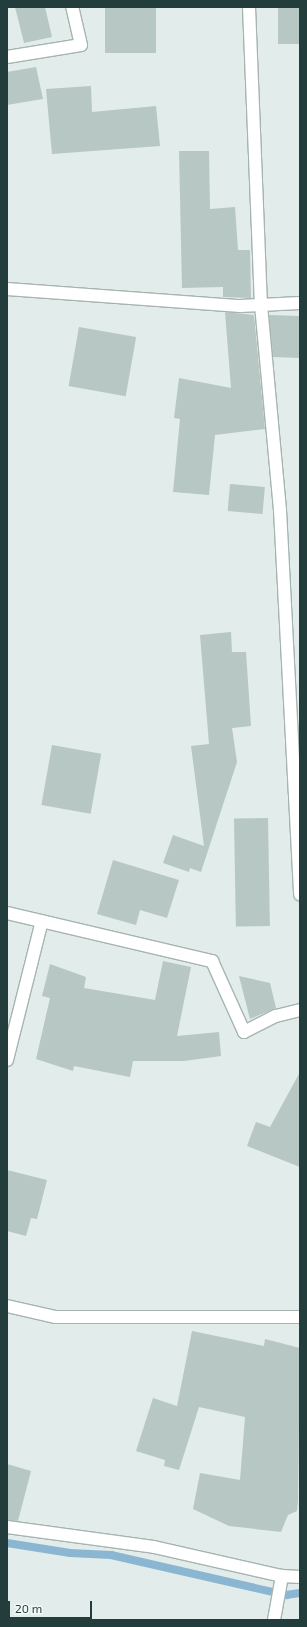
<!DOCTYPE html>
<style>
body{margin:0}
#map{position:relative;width:307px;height:1627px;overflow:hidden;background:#e2ecea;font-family:"Exo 2",sans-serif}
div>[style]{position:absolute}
.stream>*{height:8px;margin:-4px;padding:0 4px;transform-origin:4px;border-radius:4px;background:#8ab6d1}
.building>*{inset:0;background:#b7c7c3;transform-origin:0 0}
.roads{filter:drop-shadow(1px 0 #a5b4b2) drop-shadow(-1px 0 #a5b4b2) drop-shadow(0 1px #a5b4b2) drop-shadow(0 -1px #a5b4b2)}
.minor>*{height:12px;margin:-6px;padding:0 6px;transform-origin:6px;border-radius:6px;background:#fff}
.tertiary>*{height:12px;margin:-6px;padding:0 6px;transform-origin:6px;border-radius:6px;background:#fff}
span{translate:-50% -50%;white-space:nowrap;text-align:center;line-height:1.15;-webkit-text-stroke:3px #f2f8f7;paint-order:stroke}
.frame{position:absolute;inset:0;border:8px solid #223d3b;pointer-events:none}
.scale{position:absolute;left:8px;top:1601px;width:84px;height:18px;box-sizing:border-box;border:2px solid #223d3b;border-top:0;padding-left:5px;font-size:12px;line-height:14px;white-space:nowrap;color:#223d3b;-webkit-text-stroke:3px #f2f8f7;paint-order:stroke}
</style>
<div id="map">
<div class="stream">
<i style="left:7px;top:1543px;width:64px;rotate:9deg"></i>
<i style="left:70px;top:1553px;width:41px;rotate:2.8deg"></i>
<i style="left:111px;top:1555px;width:180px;rotate:12.9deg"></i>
<i style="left:286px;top:1595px;width:14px;rotate:-8deg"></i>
</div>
<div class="building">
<i style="clip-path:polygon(15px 7px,45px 7px,52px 37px,24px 43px)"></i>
<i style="left:105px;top:7px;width:51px;height:46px"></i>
<i style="left:278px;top:7px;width:22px;height:37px"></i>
<i style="clip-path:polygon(36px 67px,43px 99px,7px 105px,7px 72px)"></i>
<i style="clip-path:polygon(91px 86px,92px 112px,156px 106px,160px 146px,52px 154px,46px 89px)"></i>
<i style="clip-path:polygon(179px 151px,209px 151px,210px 209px,235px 207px,238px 250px,250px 250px,251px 298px,223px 297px,223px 287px,182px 288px)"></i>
<i style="clip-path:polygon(225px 312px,254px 315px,265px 429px,215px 435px,209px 495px,173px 492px,180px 419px,174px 418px,179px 378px,231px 388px)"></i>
<i style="clip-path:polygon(269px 315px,300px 316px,300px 358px,273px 357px)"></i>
<i style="left:79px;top:327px;width:58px;height:60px;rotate:10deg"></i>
<i style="left:230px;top:484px;width:35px;height:27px;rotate:5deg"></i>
<i style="clip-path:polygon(231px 632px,232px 652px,246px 652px,251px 726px,232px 728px,237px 762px,201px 872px,190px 868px,189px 872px,163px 863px,173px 835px,204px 846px,191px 746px,209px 744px,200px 635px)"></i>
<i style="left:52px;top:745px;width:50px;height:61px;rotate:10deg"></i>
<i style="left:268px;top:818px;width:108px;height:34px;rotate:89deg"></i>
<i style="clip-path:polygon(113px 860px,179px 880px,167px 918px,140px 910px,136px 925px,97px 914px)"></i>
<i style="clip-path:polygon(163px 961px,191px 967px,177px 1036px,219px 1032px,221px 1056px,184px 1061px,133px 1061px,130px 1077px,74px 1066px,73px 1071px,36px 1059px,50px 998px,42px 996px,50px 964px,86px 977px,84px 988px,155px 1000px)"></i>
<i style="clip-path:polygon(239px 976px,270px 983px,276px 1008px,250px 1019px)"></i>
<i style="clip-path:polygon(300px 1072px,300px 1167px,247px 1146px,256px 1122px,270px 1127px)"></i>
<i style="clip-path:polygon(7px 1170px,47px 1180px,37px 1219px,31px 1218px,26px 1236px,7px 1231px)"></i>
<i style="clip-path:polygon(192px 1331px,264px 1346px,265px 1339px,300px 1348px,298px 1501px,297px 1511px,288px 1515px,281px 1532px,229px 1526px,193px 1509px,200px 1473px,240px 1480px,245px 1417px,199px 1407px,179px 1470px,164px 1466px,165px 1460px,136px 1451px,153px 1398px,177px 1406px)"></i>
<i style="clip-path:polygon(7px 1464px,31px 1471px,18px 1521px,7px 1520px)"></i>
</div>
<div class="roads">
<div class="minor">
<i style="left:7px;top:57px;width:75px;rotate:-9.2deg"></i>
<i style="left:81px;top:45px;width:39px;rotate:-103deg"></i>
<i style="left:7px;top:289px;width:234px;rotate:4.2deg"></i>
<i style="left:240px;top:306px;width:60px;rotate:-2.9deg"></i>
<i style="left:7px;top:913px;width:211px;rotate:13.2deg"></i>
<i style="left:212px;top:961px;width:78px;rotate:65.7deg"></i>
<i style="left:244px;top:1032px;width:36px;rotate:-27deg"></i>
<i style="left:276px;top:1016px;width:25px;rotate:-14deg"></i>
<i style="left:7px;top:1060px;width:143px;rotate:-75.9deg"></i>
<i style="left:7px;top:1306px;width:49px;rotate:12.9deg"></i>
<i style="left:55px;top:1317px;width:245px"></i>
<i style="left:7px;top:1527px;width:148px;rotate:7.7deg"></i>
<i style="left:154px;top:1547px;width:131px;rotate:12.8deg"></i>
<i style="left:282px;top:1576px;width:18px;rotate:3deg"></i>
<i style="left:274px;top:1620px;width:45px;rotate:-79.7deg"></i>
</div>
<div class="tertiary">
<i style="left:249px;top:7px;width:298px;rotate:87.7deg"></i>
<i style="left:261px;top:305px;width:206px;rotate:84.7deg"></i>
<i style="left:280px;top:510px;width:385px;rotate:87deg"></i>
</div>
</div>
<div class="frame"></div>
<div class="scale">20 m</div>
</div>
